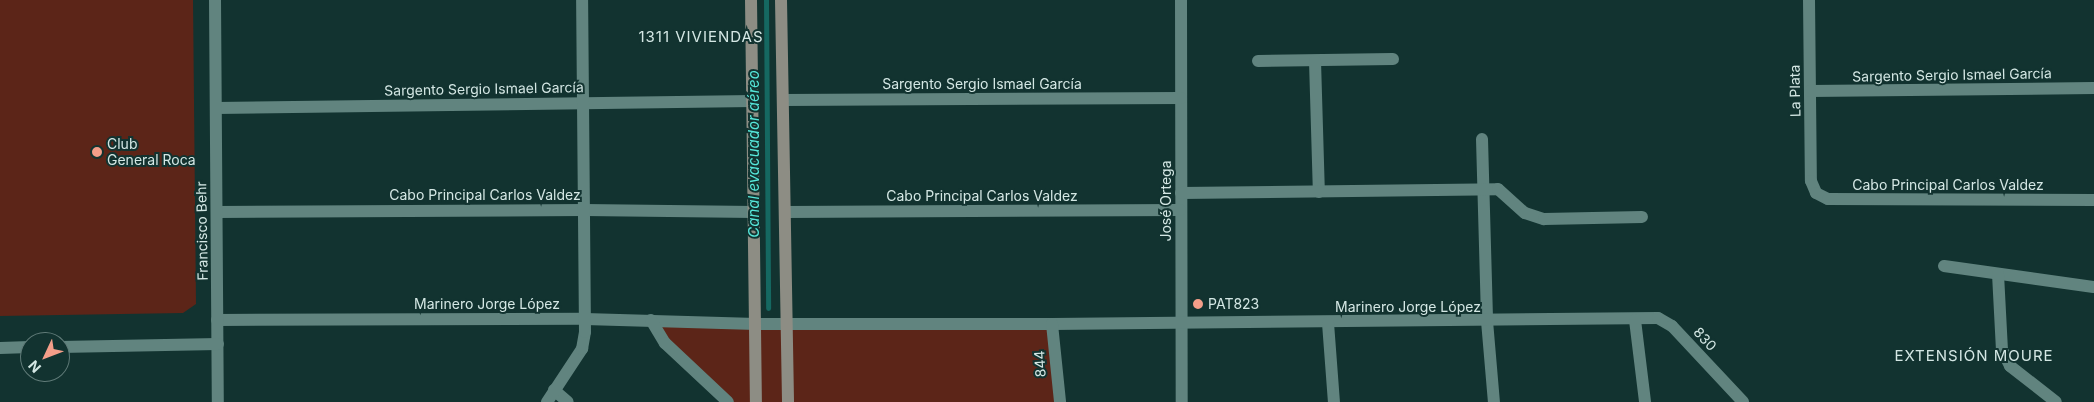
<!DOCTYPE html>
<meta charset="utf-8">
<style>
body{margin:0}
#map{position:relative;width:2094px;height:402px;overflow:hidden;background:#123330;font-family:Inter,sans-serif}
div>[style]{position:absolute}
.green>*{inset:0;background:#5c2518}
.stream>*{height:5px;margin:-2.5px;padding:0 2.5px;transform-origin:2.5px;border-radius:2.5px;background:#156861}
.minor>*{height:12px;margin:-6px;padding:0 6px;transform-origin:6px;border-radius:6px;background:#61847f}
.tertiary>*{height:12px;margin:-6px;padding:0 6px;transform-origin:6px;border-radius:6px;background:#61847f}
.secondary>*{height:12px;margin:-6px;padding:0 6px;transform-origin:6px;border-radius:6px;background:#8d8d84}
.dots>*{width:14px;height:14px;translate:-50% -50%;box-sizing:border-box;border:2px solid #123330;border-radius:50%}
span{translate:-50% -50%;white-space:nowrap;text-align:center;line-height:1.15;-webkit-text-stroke:4px #123330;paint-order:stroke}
.street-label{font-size:14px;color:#d4e7e4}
.poi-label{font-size:14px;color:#d4e7e4}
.left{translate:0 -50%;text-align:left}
.neighbourhood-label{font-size:15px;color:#d4e7e4;letter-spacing:1px}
.water-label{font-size:15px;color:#56e7da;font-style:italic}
.north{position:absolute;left:20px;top:332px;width:50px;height:50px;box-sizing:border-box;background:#123330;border:1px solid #607b78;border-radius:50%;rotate:227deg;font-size:14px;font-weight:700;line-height:20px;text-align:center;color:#d4e7e4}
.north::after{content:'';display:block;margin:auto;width:18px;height:22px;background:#f49e89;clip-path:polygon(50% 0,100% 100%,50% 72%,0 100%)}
</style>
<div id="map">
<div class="green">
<i style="clip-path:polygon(0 0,193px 0,196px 304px,183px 313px,0 316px)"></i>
<i style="clip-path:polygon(651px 320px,1052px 324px,1060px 402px,728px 402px)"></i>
</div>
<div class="stream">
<i style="left:766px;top:0;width:308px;rotate:89.6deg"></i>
</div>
<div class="minor">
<i style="left:1181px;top:0;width:402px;rotate:89.9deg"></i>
<i style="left:1809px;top:0;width:181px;rotate:89.4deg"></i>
<i style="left:1811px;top:181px;width:13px;rotate:67deg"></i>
<i style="left:1816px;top:193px;width:13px;rotate:27deg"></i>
<i style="left:1828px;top:199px;width:266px;rotate:0.2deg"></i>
<i style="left:1258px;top:61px;width:135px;rotate:-0.8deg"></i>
<i style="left:1315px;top:61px;width:131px;rotate:88.3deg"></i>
<i style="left:1810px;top:91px;width:284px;rotate:-0.6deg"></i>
<i style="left:783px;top:100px;width:398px;rotate:-0.3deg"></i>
<i style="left:216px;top:108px;width:537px;rotate:-0.75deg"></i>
<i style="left:1482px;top:139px;width:182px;rotate:88.4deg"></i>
<i style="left:1487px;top:321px;width:81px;rotate:85.1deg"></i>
<i style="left:1181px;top:193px;width:317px;rotate:-0.7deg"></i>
<i style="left:1498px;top:189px;width:36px;rotate:42deg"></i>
<i style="left:1525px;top:213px;width:20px;rotate:18deg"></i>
<i style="left:1544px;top:219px;width:98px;rotate:-1.2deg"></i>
<i style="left:217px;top:212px;width:367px;rotate:-0.3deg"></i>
<i style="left:584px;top:210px;width:170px;rotate:0.7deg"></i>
<i style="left:785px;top:212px;width:395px;rotate:-0.3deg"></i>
<i style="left:1944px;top:266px;width:151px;rotate:8deg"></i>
<i style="left:1998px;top:274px;width:76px;rotate:87deg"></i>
<i style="left:2002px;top:350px;width:18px;rotate:63deg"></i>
<i style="left:2010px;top:366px;width:58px;rotate:38deg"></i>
<i style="left:217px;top:320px;width:368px;rotate:-0.2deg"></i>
<i style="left:585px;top:319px;width:171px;rotate:1.7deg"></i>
<i style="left:756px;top:324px;width:296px"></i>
<i style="left:1052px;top:324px;width:606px;rotate:-0.57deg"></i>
<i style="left:1658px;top:318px;width:16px;rotate:30deg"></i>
<i style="left:1672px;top:326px;width:104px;rotate:46.9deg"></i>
<i style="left:651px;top:320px;width:27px;rotate:59deg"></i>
<i style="left:665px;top:343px;width:86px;rotate:43.1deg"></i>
<i style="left:1635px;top:320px;width:83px;rotate:83deg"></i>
<i style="left:1328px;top:323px;width:79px;rotate:85.7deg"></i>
<i style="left:1052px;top:324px;width:78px;rotate:84.1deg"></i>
<i style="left:554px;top:390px;width:18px;rotate:41deg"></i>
<i style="left:547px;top:402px;width:64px;rotate:-56.6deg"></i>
<i style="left:582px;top:349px;width:17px;rotate:-80deg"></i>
<i style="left:585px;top:332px;width:332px;rotate:-90.5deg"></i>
</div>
<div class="tertiary">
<i style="left:215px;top:0;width:402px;rotate:89.6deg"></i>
<i style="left:60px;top:347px;width:158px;rotate:-1.1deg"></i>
<i style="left:0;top:348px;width:30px;rotate:-2deg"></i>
</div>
<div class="secondary">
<i style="left:751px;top:0;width:402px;rotate:89.3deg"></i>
<i style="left:781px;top:0;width:402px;rotate:89deg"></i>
</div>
<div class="dots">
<i style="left:97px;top:152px;background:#f49e89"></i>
<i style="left:1198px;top:304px;background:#f49e89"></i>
</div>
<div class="street-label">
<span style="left:1952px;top:75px;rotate:-1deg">Sargento Sergio Ismael García</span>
<span style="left:982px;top:84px">Sargento Sergio Ismael García</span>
<span style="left:484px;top:89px;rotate:-1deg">Sargento Sergio Ismael García</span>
<span style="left:1795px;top:91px;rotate:-91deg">La Plata</span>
<span style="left:1948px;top:185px">Cabo Principal Carlos Valdez</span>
<span style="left:485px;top:195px">Cabo Principal Carlos Valdez</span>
<span style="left:982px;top:196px">Cabo Principal Carlos Valdez</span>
<span style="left:1166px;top:201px;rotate:-90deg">José Ortega</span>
<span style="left:202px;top:231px;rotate:-91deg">Francisco Behr</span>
<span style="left:487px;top:304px">Marinero Jorge López</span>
<span style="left:1408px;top:307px">Marinero Jorge López</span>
<span style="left:1705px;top:339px;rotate:47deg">830</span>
<span style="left:1040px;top:364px;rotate:-94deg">844</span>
</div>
<div class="poi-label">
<span class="left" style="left:107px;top:152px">Club<br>General Roca</span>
<span class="left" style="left:1208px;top:304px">PAT823</span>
</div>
<div class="neighbourhood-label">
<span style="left:701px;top:37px">1311 VIVIENDAS</span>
<span style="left:1974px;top:356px">EXTENSIÓN MOURE</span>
</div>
<div class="water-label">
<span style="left:754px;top:154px;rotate:-90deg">Canal evacuador aéreo</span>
</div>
<div class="north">N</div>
</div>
